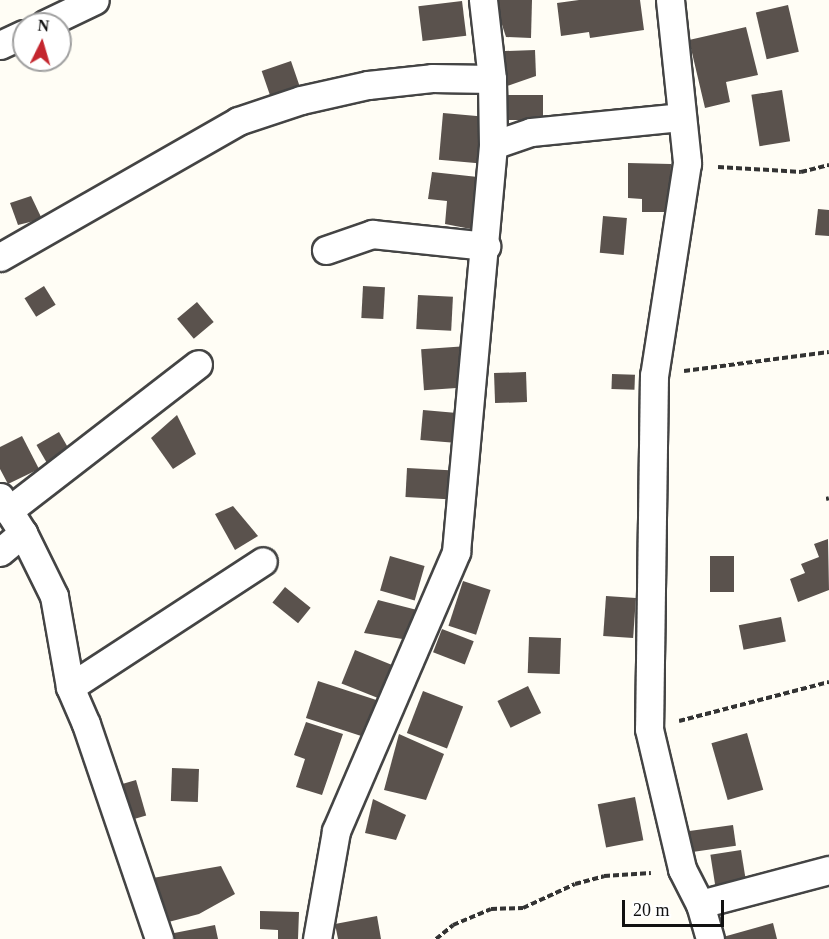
<!DOCTYPE html>
<style>
body{margin:0}
#map{position:relative;width:829px;height:939px;overflow:hidden;background:#fffdf5;font-family:Georgia,serif}
div>[style]{position:absolute}
.building>*{inset:0;background:#5a524d;transform-origin:0 0}
.path>*{height:4px;margin-top:-2px;transform-origin:0;background:repeating-linear-gradient(90deg,#333 0 6px,transparent 0 9px)}
.roads{filter:drop-shadow(2px 0 #444) drop-shadow(-2px 0 #444) drop-shadow(0 2px #444) drop-shadow(0 -2px #444)}
.minor>*{height:27px;margin:-13.5px;padding:0 13.5px;transform-origin:13.5px;border-radius:13.5px;background:#fff}
span{translate:-50% -50%;white-space:nowrap;text-align:center;line-height:1.15;-webkit-text-stroke:6px #fff;paint-order:stroke}
.north{position:absolute;left:12px;top:12px;width:60px;height:60px;box-sizing:border-box;background:#fff;border:2px solid #a0a0a0;border-radius:50%;rotate:5deg;font-size:16px;font-weight:700;line-height:24px;text-align:center;color:#111}
.north::after{content:'';display:block;margin:auto;width:21px;height:27px;background:#c4262e;clip-path:polygon(50% 0,100% 100%,50% 72%,0 100%)}
.scale{position:absolute;left:622px;top:900px;width:102px;height:27px;box-sizing:border-box;border:3px solid #111;border-top:0;padding-left:8px;font-size:18px;line-height:21px;white-space:nowrap;color:#111;-webkit-text-stroke:4px #fff;paint-order:stroke}
</style>
<div id="map">
<div class="building">
<i style="clip-path:polygon(494px 0,532px 0,531px 38px,506px 37px)"></i>
<i style="clip-path:polygon(579px 0,640px 0,644px 30px,590px 38px,589px 32px,561px 36px,557px 3px)"></i>
<i style="left:462px;top:1px;width:35px;height:44px;rotate:83deg"></i>
<i style="left:788px;top:5px;width:48px;height:33px;rotate:77deg"></i>
<i style="clip-path:polygon(746px 27px,758px 75px,726px 82px,730px 102px,705px 108px,689px 40px)"></i>
<i style="clip-path:polygon(535px 50px,536px 76px,504px 87px,505px 51px)"></i>
<i style="left:291px;top:61px;width:34px;height:31px;rotate:71deg"></i>
<i style="left:782px;top:90px;width:52px;height:31px;rotate:81deg"></i>
<i style="left:543px;top:95px;width:25px;height:37px;rotate:90deg"></i>
<i style="left:443px;top:113px;width:45px;height:47px;rotate:5deg"></i>
<i style="clip-path:polygon(628px 163px,671px 164px,670px 212px,642px 212px,642px 199px,628px 198px)"></i>
<i style="clip-path:polygon(432px 172px,487px 178px,476px 230px,445px 224px,447px 201px,428px 199px)"></i>
<i style="clip-path:polygon(31px 196px,42px 219px,18px 225px,10px 203px)"></i>
<i style="clip-path:polygon(818px 209px,829px 210px,829px 236px,815px 235px)"></i>
<i style="left:603px;top:216px;width:24px;height:37px;rotate:5deg"></i>
<i style="left:44px;top:286px;width:22px;height:23px;rotate:58deg"></i>
<i style="left:363px;top:286px;width:22px;height:32px;rotate:3deg"></i>
<i style="left:418px;top:295px;width:35px;height:34px;rotate:3deg"></i>
<i style="left:197px;top:302px;width:26px;height:26px;rotate:50deg"></i>
<i style="left:468px;top:346px;width:41px;height:47px;rotate:86deg"></i>
<i style="left:526px;top:372px;width:30px;height:32px;rotate:88deg"></i>
<i style="left:612px;top:374px;width:23px;height:15px;rotate:2deg"></i>
<i style="left:423px;top:410px;width:37px;height:30px;rotate:5deg"></i>
<i style="clip-path:polygon(177px 415px,196px 454px,173px 469px,151px 438px)"></i>
<i style="left:59px;top:432px;width:22px;height:26px;rotate:60deg"></i>
<i style="clip-path:polygon(22px 436px,39px 469px,8px 484px,0 469px,0 447px)"></i>
<i style="left:407px;top:468px;width:52px;height:29px;rotate:3deg"></i>
<i style="clip-path:polygon(233px 506px,258px 536px,235px 550px,215px 514px)"></i>
<i style="clip-path:polygon(828px 539px,829px 590px,798px 602px,790px 579px,805px 573px,801px 564px,819px 557px,814px 544px)"></i>
<i style="left:390px;top:556px;width:36px;height:36px;rotate:16deg"></i>
<i style="left:710px;top:556px;width:24px;height:36px"></i>
<i style="left:463px;top:581px;width:29px;height:47px;rotate:18deg"></i>
<i style="left:285px;top:587px;width:33px;height:20px;rotate:39deg"></i>
<i style="left:606px;top:596px;width:30px;height:40px;rotate:4deg"></i>
<i style="clip-path:polygon(378px 600px,421px 611px,409px 640px,364px 633px)"></i>
<i style="left:781px;top:617px;width:25px;height:43px;rotate:79deg"></i>
<i style="left:442px;top:629px;width:34px;height:25px;rotate:21deg"></i>
<i style="left:529px;top:637px;width:32px;height:36px;rotate:2deg"></i>
<i style="left:355px;top:650px;width:42px;height:36px;rotate:22deg"></i>
<i style="left:318px;top:681px;width:67px;height:39px;rotate:18deg"></i>
<i style="left:528px;top:686px;width:30px;height:34px;rotate:64deg"></i>
<i style="left:423px;top:691px;width:43px;height:45px;rotate:21deg"></i>
<i style="clip-path:polygon(306px 722px,343px 734px,322px 795px,296px 787px,305px 759px,294px 755px)"></i>
<i style="left:747px;top:733px;width:59px;height:37px;rotate:74deg"></i>
<i style="clip-path:polygon(399px 734px,444px 754px,426px 800px,384px 790px)"></i>
<i style="left:172px;top:768px;width:27px;height:33px;rotate:2deg"></i>
<i style="left:136px;top:780px;width:37px;height:25px;rotate:74deg"></i>
<i style="left:635px;top:797px;width:44px;height:38px;rotate:79deg"></i>
<i style="clip-path:polygon(373px 799px,406px 815px,396px 840px,365px 833px)"></i>
<i style="left:733px;top:825px;width:21px;height:44px;rotate:82deg"></i>
<i style="left:741px;top:850px;width:31px;height:31px;rotate:81deg"></i>
<i style="clip-path:polygon(221px 866px,235px 894px,199px 914px,157px 925px,147px 879px)"></i>
<i style="clip-path:polygon(260px 911px,299px 912px,298px 939px,278px 939px,278px 930px,260px 929px)"></i>
<i style="clip-path:polygon(377px 916px,381px 939px,338px 939px,335px 924px)"></i>
<i style="clip-path:polygon(773px 923px,777px 939px,723px 939px,723px 937px)"></i>
<i style="clip-path:polygon(215px 925px,218px 939px,165px 939px,164px 935px)"></i>
</div>
<div class="path">
<i style="left:718px;top:167px;width:83px;rotate:3.4deg"></i>
<i style="left:801px;top:172px;width:29px;rotate:-14deg"></i>
<i style="left:684px;top:371px;width:146px;rotate:-7.5deg"></i>
<i style="left:826px;top:499px;width:3px;rotate:-18deg"></i>
<i style="left:679px;top:721px;width:155px;rotate:-14.6deg"></i>
<i style="left:436px;top:939px;width:22px;rotate:-39deg"></i>
<i style="left:453px;top:925px;width:41px;rotate:-22.8deg"></i>
<i style="left:491px;top:909px;width:32px;rotate:-2deg"></i>
<i style="left:523px;top:908px;width:57px;rotate:-24.8deg"></i>
<i style="left:575px;top:884px;width:30px;rotate:-15deg"></i>
<i style="left:604px;top:876px;width:47px;rotate:-3.7deg"></i>
</div>
<div class="roads">
<div class="minor">
<i style="left:670px;top:0;width:164px;rotate:84deg"></i>
<i style="left:687px;top:163px;width:215px;rotate:98.8deg"></i>
<i style="left:654px;top:375px;width:354px;rotate:90.8deg"></i>
<i style="left:649px;top:729px;width:144px;rotate:76.7deg"></i>
<i style="left:682px;top:869px;width:39px;rotate:63deg"></i>
<i style="left:700px;top:904px;width:36px;rotate:74deg"></i>
<i style="left:45px;top:24px;width:55px;rotate:-25.6deg"></i>
<i style="left:0;top:45px;width:26px;rotate:-25deg"></i>
<i style="left:493px;top:145px;width:40px;rotate:-18.9deg"></i>
<i style="left:531px;top:132px;width:150px;rotate:-5.7deg"></i>
<i style="left:326px;top:250px;width:49px;rotate:-19.2deg"></i>
<i style="left:372px;top:234px;width:115px;rotate:6deg"></i>
<i style="left:0;top:257px;width:274px;rotate:-29.7deg"></i>
<i style="left:238px;top:121px;width:66px;rotate:-18.4deg"></i>
<i style="left:301px;top:100px;width:69px;rotate:-12.6deg"></i>
<i style="left:368px;top:85px;width:64px;rotate:-6.2deg"></i>
<i style="left:432px;top:78px;width:60px;rotate:1deg"></i>
<i style="left:0;top:497px;width:43px;rotate:57.4deg"></i>
<i style="left:23px;top:533px;width:70px;rotate:63.8deg"></i>
<i style="left:54px;top:596px;width:92px;rotate:80deg"></i>
<i style="left:70px;top:687px;width:40px;rotate:66.6deg"></i>
<i style="left:86px;top:724px;width:227px;rotate:71.2deg"></i>
<i style="left:8px;top:511px;width:240px;rotate:-37.7deg"></i>
<i style="left:0;top:552px;width:30px;rotate:-40deg"></i>
<i style="left:70px;top:687px;width:230px;rotate:-33.1deg"></i>
<i style="left:700px;top:904px;width:133px;rotate:-14.8deg"></i>
<i style="left:317px;top:939px;width:110px;rotate:-80deg"></i>
<i style="left:336px;top:831px;width:304px;rotate:-66.7deg"></i>
<i style="left:456px;top:552px;width:409px;rotate:-84.8deg"></i>
<i style="left:493px;top:145px;width:66px;rotate:-90.9deg"></i>
<i style="left:492px;top:79px;width:80px;rotate:-96.5deg"></i>
</div>
</div>
<div class="north">N</div>
<div class="scale">20 m</div>
</div>
